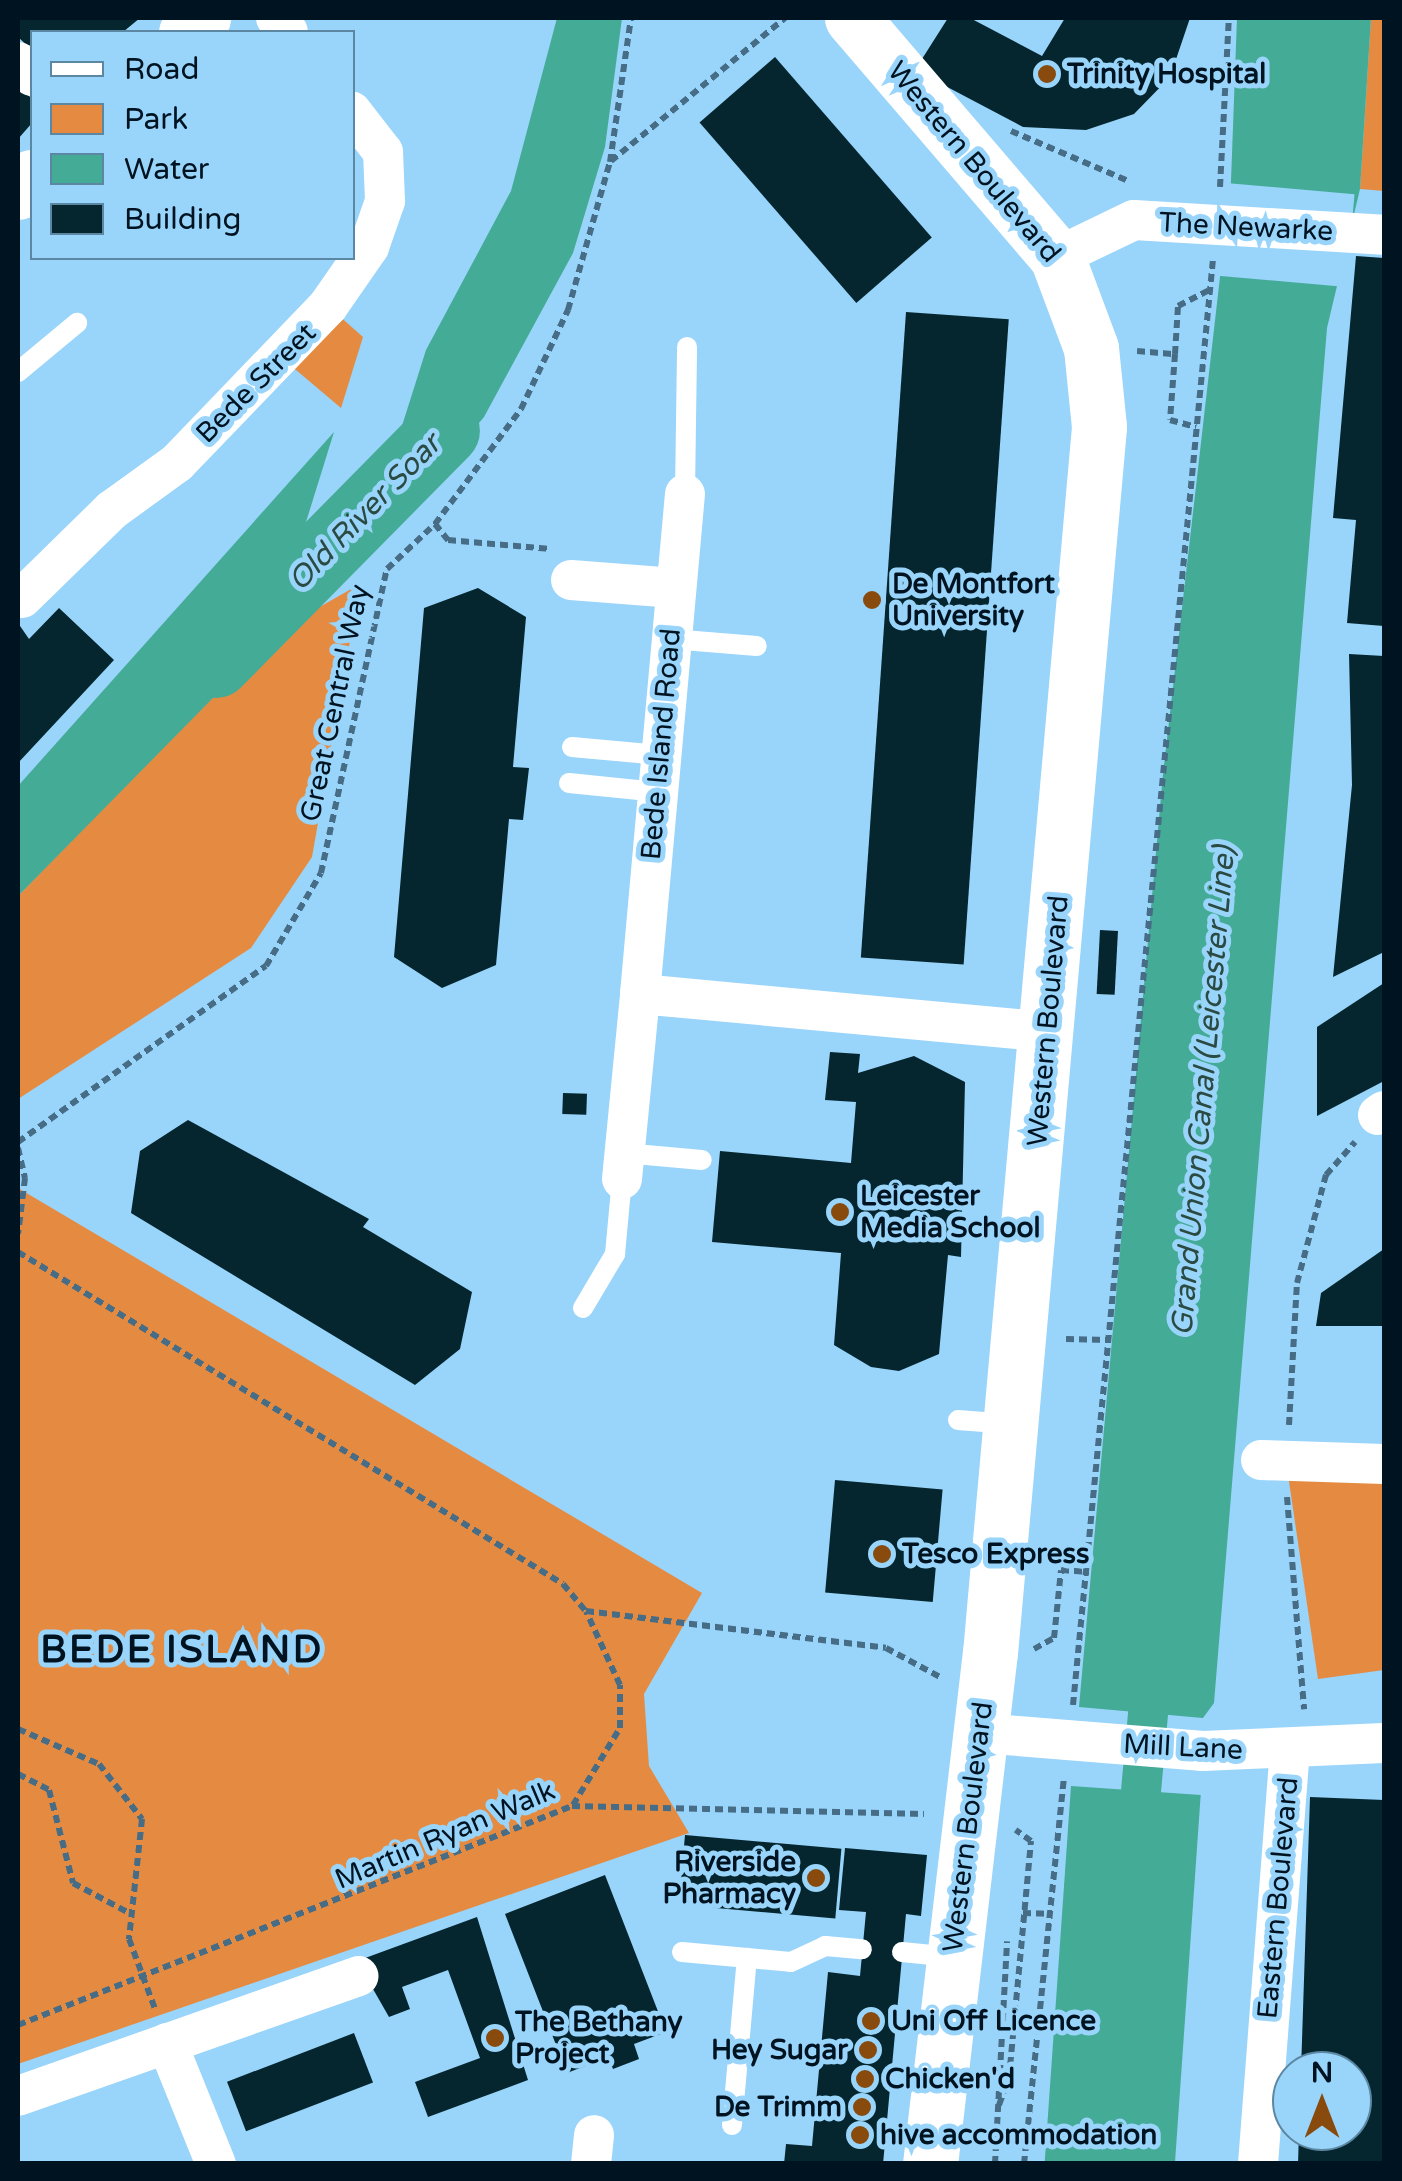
<!DOCTYPE html>
<style>
body{margin:0}
#map{position:relative;width:1402px;height:2181px;overflow:hidden;background:#99d4fa;font-family:"Varela Round",sans-serif}
div>[style]{position:absolute}
.green>*{inset:0;background:#e58b41}
.water>*{inset:0;background:#44ab96;transform-origin:0 0}
.pier>*{inset:0;background:#99d4fa;transform-origin:0 0}
.canal>*{height:40px;margin:-20px;padding:0 20px;transform-origin:20px;border-radius:20px;background:#44ab96}
.river>*{height:70px;margin:-35px;padding:0 35px;transform-origin:35px;border-radius:35px;background:#44ab96}
.building>*{inset:0;background:#05262e;transform-origin:0 0}
.path>*{height:6px;margin-top:-3px;transform-origin:0;background:repeating-linear-gradient(90deg,#476c85 0 8px,transparent 0 13px)}
.lane>*{height:20px;margin:-10px;padding:0 10px;transform-origin:10px;border-radius:10px;background:#fff}
.street>*{height:40px;margin:-20px;padding:0 20px;transform-origin:20px;border-radius:20px;background:#fff}
.secondary>*{height:55px;margin:-27.5px;padding:0 27.5px;transform-origin:27.5px;border-radius:27.5px;background:#fff}
.dots>*{width:28px;height:28px;translate:-50% -50%;box-sizing:border-box;border:5px solid #99d4fa;border-radius:50%}
span{translate:-50% -50%;white-space:nowrap;text-align:center;line-height:1.15;-webkit-text-stroke:10px #99d4fa;paint-order:stroke}
.poi-label{font-size:28px;color:#001321;font-weight:700}
.left{translate:0 -50%;text-align:left}
.right{translate:-100% -50%;text-align:right}
.street-label{font-size:28px;color:#001321}
.water-label{font-size:30px;color:#2a4a42;font-style:italic}
.district-label{font-size:38px;color:#001321;font-weight:700;letter-spacing:2.5px}
.frame{position:absolute;inset:0;border:20px solid #001321;pointer-events:none}
.legend{position:absolute;left:30px;top:30px;width:325px;height:230px;box-sizing:border-box;background:#99d4fa;border:2px solid #5c87a3;margin:0;padding:12px 18px;list-style:none;font-size:30px;color:#001321}
.legend li{display:flex;align-items:center;gap:20px;height:50px}
.legend b{width:50px;border:2px solid #5c87a3}
.north{position:absolute;left:1272px;top:2051px;width:100px;height:100px;box-sizing:border-box;background:#99d4fa;border:2px solid #5c87a3;border-radius:50%;rotate:0deg;font-size:28px;font-weight:700;line-height:40px;text-align:center;color:#001321}
.north::after{content:'';display:block;margin:auto;width:35px;height:45px;background:#884a0d;clip-path:polygon(50% 0,100% 100%,50% 72%,0 100%)}
</style>
<div id="map">
<div class="green">
<i style="clip-path:polygon(1371px 18px,1384px 18px,1384px 191px,1360px 189px)"></i>
<i style="clip-path:polygon(328px 306px,363px 337px,341px 408px,283px 359px)"></i>
<i style="clip-path:polygon(360px 584px,312px 857px,251px 948px,18px 1099px,18px 896px,272px 634px)"></i>
<i style="clip-path:polygon(18px 1188px,702px 1593px,644px 1694px,649px 1766px,689px 1833px,18px 2064px)"></i>
<i style="clip-path:polygon(1286px 1461px,1384px 1461px,1384px 1670px,1318px 1679px)"></i>
</div>
<div class="water">
<i style="clip-path:polygon(557px 18px,622px 18px,605px 147px,573px 253px,484px 417px,357px 568px,426px 350px,511px 191px)"></i>
<i style="clip-path:polygon(1237px 18px,1371px 18px,1360px 189px,1327px 328px,1214px 1703px,1203px 1718px,1079px 1707px,1163px 774px,1231px 181px)"></i>
<i style="clip-path:polygon(334px 432px,269px 641px,18px 896px,18px 786px)"></i>
<i style="left:1071px;top:1786px;width:130px;height:378px;rotate:4deg"></i>
</div>
<div class="pier">
<i style="left:1226px;top:183px;width:129px;height:93px;rotate:5deg"></i>
<i style="clip-path:polygon(336px 428px,339px 434px,277px 636px,272px 634px)"></i>
</div>
<div class="canal">
<i style="left:1136px;top:1846px;width:187px;rotate:-84.8deg"></i>
</div>
<div class="river">
<i style="left:216px;top:663px;width:326px;rotate:-45.4deg"></i>
</div>
<div class="building">
<i style="clip-path:polygon(18px 18px,140px 18px,123px 32px,32px 32px,32px 50px,18px 37px)"></i>
<i style="clip-path:polygon(948px 18px,970px 18px,1042px 56px,1065px 18px,1190px 18px,1170px 77px,1134px 114px,1086px 130px,1023px 127px,915px 70px)"></i>
<i style="left:775px;top:57px;width:239px;height:100px;rotate:49deg"></i>
<i style="clip-path:polygon(18px 85px,32px 99px,32px 123px,18px 139px)"></i>
<i style="clip-path:polygon(1356px 256px,1384px 258px,1384px 626px,1347px 623px,1356px 520px,1333px 518px)"></i>
<i style="left:906px;top:312px;width:103px;height:647px;rotate:4deg"></i>
<i style="clip-path:polygon(478px 588px,526px 617px,513px 767px,529px 768px,523px 820px,509px 819px,496px 965px,442px 988px,394px 957px,424px 608px)"></i>
<i style="clip-path:polygon(59px 608px,114px 660px,18px 763px,18px 623px,29px 639px)"></i>
<i style="clip-path:polygon(1349px 654px,1384px 656px,1384px 952px,1333px 977px,1352px 785px)"></i>
<i style="left:1100px;top:930px;width:18px;height:64px;rotate:3deg"></i>
<i style="clip-path:polygon(1384px 983px,1384px 1081px,1317px 1116px,1317px 1027px)"></i>
<i style="clip-path:polygon(830px 1052px,860px 1054px,858px 1073px,914px 1056px,965px 1082px,961px 1257px,948px 1255px,939px 1354px,899px 1371px,871px 1367px,834px 1345px,841px 1253px,712px 1242px,720px 1151px,851px 1163px,856px 1102px,825px 1100px)"></i>
<i style="left:563px;top:1093px;width:24px;height:21px;rotate:2deg"></i>
<i style="clip-path:polygon(188px 1120px,369px 1219px,363px 1227px,472px 1292px,460px 1349px,415px 1385px,131px 1213px,140px 1151px)"></i>
<i style="clip-path:polygon(1384px 1249px,1384px 1326px,1316px 1326px,1321px 1293px)"></i>
<i style="left:835px;top:1480px;width:108px;height:113px;rotate:5deg"></i>
<i style="clip-path:polygon(1310px 1797px,1384px 1800px,1384px 2164px,1298px 2164px,1299px 2131px,1352px 2131px,1352px 2071px,1301px 2071px)"></i>
<i style="left:685px;top:1835px;width:157px;height:70px;rotate:5deg"></i>
<i style="clip-path:polygon(845px 1848px,927px 1855px,921px 1916px,906px 1914px,883px 2164px,784px 2164px,786px 2144px,812px 2146px,828px 1972px,860px 1976px,866px 1912px,839px 1910px)"></i>
<i style="clip-path:polygon(605px 1875px,666px 2032px,634px 2044px,639px 2059px,613px 2069px,608px 2057px,567px 2073px,505px 1914px)"></i>
<i style="clip-path:polygon(477px 1917px,528px 2080px,428px 2117px,415px 2082px,480px 2058px,448px 1970px,402px 1987px,410px 2009px,389px 2017px,357px 1961px)"></i>
<i style="left:354px;top:2033px;width:53px;height:136px;rotate:69deg"></i>
</div>
<div class="path">
<i style="left:1011px;top:131px;width:127px;rotate:23.1deg"></i>
<i style="left:611px;top:161px;width:225px;rotate:-39.4deg"></i>
<i style="left:1220px;top:187px;width:169px;rotate:-87deg"></i>
<i style="left:1137px;top:351px;width:38px;rotate:5deg"></i>
<i style="left:1175px;top:354px;width:48px;rotate:-86.4deg"></i>
<i style="left:1178px;top:306px;width:36px;rotate:-27deg"></i>
<i style="left:1175px;top:354px;width:66px;rotate:94.3deg"></i>
<i style="left:1170px;top:420px;width:27px;rotate:15deg"></i>
<i style="left:435px;top:524px;width:21px;rotate:51deg"></i>
<i style="left:448px;top:540px;width:103px;rotate:5deg"></i>
<i style="left:18px;top:1142px;width:304px;rotate:-35.4deg"></i>
<i style="left:266px;top:966px;width:108px;rotate:-59.4deg"></i>
<i style="left:321px;top:873px;width:311px;rotate:-77.8deg"></i>
<i style="left:387px;top:569px;width:66px;rotate:-43.2deg"></i>
<i style="left:435px;top:524px;width:144px;rotate:-53.2deg"></i>
<i style="left:521px;top:409px;width:110px;rotate:-64.6deg"></i>
<i style="left:568px;top:310px;width:154px;rotate:-74.2deg"></i>
<i style="left:610px;top:162px;width:146px;rotate:-81.7deg"></i>
<i style="left:18px;top:1148px;width:31px;rotate:77deg"></i>
<i style="left:25px;top:1178px;width:56px;rotate:97.1deg"></i>
<i style="left:18px;top:1252px;width:638px;rotate:31.35deg"></i>
<i style="left:563px;top:1584px;width:35px;rotate:50deg"></i>
<i style="left:586px;top:1611px;width:302px;rotate:7deg"></i>
<i style="left:886px;top:1648px;width:61px;rotate:28.2deg"></i>
<i style="left:1066px;top:1339px;width:42px;rotate:1.4deg"></i>
<i style="left:1289px;top:1425px;width:142px;rotate:-86.8deg"></i>
<i style="left:1297px;top:1283px;width:112px;rotate:-75deg"></i>
<i style="left:1326px;top:1175px;width:44px;rotate:-48.7deg"></i>
<i style="left:1287px;top:1497px;width:213px;rotate:85.4deg"></i>
<i style="left:1034px;top:1649px;width:23px;rotate:-29deg"></i>
<i style="left:1054px;top:1638px;width:68px;rotate:-84.1deg"></i>
<i style="left:1061px;top:1570px;width:28px;rotate:4deg"></i>
<i style="left:1073px;top:1705px;width:1453px;rotate:-84.47deg"></i>
<i style="left:18px;top:1729px;width:88px;rotate:23.4deg"></i>
<i style="left:99px;top:1764px;width:70px;rotate:52deg"></i>
<i style="left:142px;top:1819px;width:121px;rotate:96.2deg"></i>
<i style="left:129px;top:1939px;width:75px;rotate:69.6deg"></i>
<i style="left:18px;top:1774px;width:35px;rotate:27deg"></i>
<i style="left:49px;top:1790px;width:96px;rotate:75.5deg"></i>
<i style="left:73px;top:1883px;width:66px;rotate:28.1deg"></i>
<i style="left:573px;top:1805px;width:90px;rotate:-58.6deg"></i>
<i style="left:620px;top:1728px;width:43px;rotate:-90deg"></i>
<i style="left:620px;top:1685px;width:81px;rotate:-114.7deg"></i>
<i style="left:1023px;top:1913px;width:25px;rotate:2deg"></i>
<i style="left:18px;top:2025px;width:596px;rotate:-21.57deg"></i>
<i style="left:572px;top:1806px;width:352px;rotate:1.3deg"></i>
<i style="left:999px;top:2105px;width:29px;rotate:-70deg"></i>
<i style="left:1009px;top:2078px;width:238px;rotate:-84.7deg"></i>
<i style="left:1031px;top:1841px;width:19px;rotate:-144deg"></i>
<i style="left:995px;top:2164px;width:223px;rotate:-86.9deg"></i>
<i style="left:1024px;top:2164px;width:389px;rotate:-84.1deg"></i>
</div>
<div class="lane">
<i style="left:18px;top:372px;width:77px;rotate:-39.7deg"></i>
<i style="left:685px;top:494px;width:147px;rotate:-89.2deg"></i>
<i style="left:671px;top:639px;width:86px;rotate:4.7deg"></i>
<i style="left:572px;top:747px;width:88px;rotate:5.2deg"></i>
<i style="left:569px;top:783px;width:88px;rotate:5.8deg"></i>
<i style="left:624px;top:1153px;width:78px;rotate:5.1deg"></i>
<i style="left:583px;top:1308px;width:63px;rotate:-59.3deg"></i>
<i style="left:615px;top:1254px;width:75px;rotate:-84.7deg"></i>
<i style="left:958px;top:1420px;width:52px;rotate:4.4deg"></i>
<i style="left:682px;top:1952px;width:109px;rotate:5.2deg"></i>
<i style="left:791px;top:1962px;width:38px;rotate:-25deg"></i>
<i style="left:825px;top:1946px;width:37px;rotate:5deg"></i>
<i style="left:902px;top:1952px;width:50px;rotate:5.7deg"></i>
<i style="left:732px;top:2125px;width:168px;rotate:-84.9deg"></i>
</div>
<div class="street">
<i style="left:276px;top:18px;width:18px;rotate:49deg"></i>
<i style="left:18px;top:62px;width:20px;rotate:45deg"></i>
<i style="left:1057px;top:257px;width:85px;rotate:-25.7deg"></i>
<i style="left:1134px;top:220px;width:250px;rotate:3.4deg"></i>
<i style="left:571px;top:580px;width:104px;rotate:4.4deg"></i>
<i style="left:22px;top:598px;width:126px;rotate:-44.4deg"></i>
<i style="left:112px;top:510px;width:80px;rotate:-35.9deg"></i>
<i style="left:177px;top:463px;width:218px;rotate:-46.1deg"></i>
<i style="left:328px;top:306px;width:72px;rotate:-55.2deg"></i>
<i style="left:369px;top:247px;width:49px;rotate:-70.8deg"></i>
<i style="left:385px;top:201px;width:49px;rotate:-92.3deg"></i>
<i style="left:383px;top:152px;width:51px;rotate:-127.8deg"></i>
<i style="left:640px;top:994px;width:502px;rotate:-84.86deg"></i>
<i style="left:1378px;top:1115px;width:7px;rotate:-34deg"></i>
<i style="left:622px;top:1179px;width:186px;rotate:-84.4deg"></i>
<i style="left:640px;top:994px;width:410px;rotate:5.3deg"></i>
<i style="left:1261px;top:1460px;width:123px;rotate:1.9deg"></i>
<i style="left:980px;top:1733px;width:224px;rotate:4.6deg"></i>
<i style="left:1203px;top:1751px;width:181px;rotate:-2.5deg"></i>
<i style="left:167px;top:2043px;width:131px;rotate:68deg"></i>
<i style="left:18px;top:2096px;width:361px;rotate:-19.4deg"></i>
<i style="left:591px;top:2164px;width:29px;rotate:-84deg"></i>
<i style="left:1258px;top:2164px;width:413px;rotate:-85.6deg"></i>
</div>
<div class="secondary">
<i style="left:852px;top:18px;width:315px;rotate:49.4deg"></i>
<i style="left:1057px;top:257px;width:97px;rotate:69.5deg"></i>
<i style="left:1091px;top:348px;width:79px;rotate:84.2deg"></i>
<i style="left:1099px;top:427px;width:1230px;rotate:95.08deg"></i>
<i style="left:990px;top:1652px;width:516px;rotate:96.68deg"></i>
<i style="left:186px;top:32px;width:22px;rotate:-39deg"></i>
<i style="left:18px;top:192px;width:21px;rotate:-47deg"></i>
</div>
<div class="dots">
<i style="left:1047px;top:74px;background:#884a0d"></i>
<i style="left:872px;top:600px;background:#884a0d"></i>
<i style="left:840px;top:1212px;background:#884a0d"></i>
<i style="left:882px;top:1554px;background:#884a0d"></i>
<i style="left:816px;top:1878px;background:#884a0d"></i>
<i style="left:871px;top:2021px;background:#884a0d"></i>
<i style="left:495px;top:2038px;background:#884a0d"></i>
<i style="left:868px;top:2050px;background:#884a0d"></i>
<i style="left:865px;top:2079px;background:#884a0d"></i>
<i style="left:862px;top:2107px;background:#884a0d"></i>
<i style="left:860px;top:2135px;background:#884a0d"></i>
</div>
<div class="poi-label">
<span class="left" style="left:1067px;top:74px">Trinity Hospital</span>
<span class="left" style="left:892px;top:600px">De Montfort<br>University</span>
<span class="left" style="left:860px;top:1212px">Leicester<br>Media School</span>
<span class="left" style="left:902px;top:1554px">Tesco Express</span>
<span class="right" style="left:796px;top:1878px">Riverside<br>Pharmacy</span>
<span class="left" style="left:891px;top:2021px">Uni Off Licence</span>
<span class="left" style="left:515px;top:2038px">The Bethany<br>Project</span>
<span class="right" style="left:848px;top:2050px">Hey Sugar</span>
<span class="left" style="left:885px;top:2079px">Chicken'd</span>
<span class="right" style="left:842px;top:2107px">De Trimm</span>
<span class="left" style="left:880px;top:2135px">hive accommodation</span>
</div>
<div class="street-label">
<span style="left:974px;top:162px;rotate:50deg">Western Boulevard</span>
<span style="left:1246px;top:227px;rotate:3deg">The Newarke</span>
<span style="left:256px;top:383px;rotate:-45deg">Bede Street</span>
<span style="left:335px;top:703px;rotate:-78deg">Great Central Way</span>
<span style="left:661px;top:744px;rotate:-85deg">Bede Island Road</span>
<span style="left:1048px;top:1021px;rotate:-85deg">Western Boulevard</span>
<span style="left:1183px;top:1747px;rotate:3deg">Mill Lane</span>
<span style="left:968px;top:1827px;rotate:-83deg">Western Boulevard</span>
<span style="left:445px;top:1835px;rotate:-23deg">Martin Ryan Walk</span>
<span style="left:1278px;top:1898px;rotate:-85deg">Eastern Boulevard</span>
</div>
<div class="water-label">
<span style="left:365px;top:513px;rotate:-46deg">Old River Soar</span>
<span style="left:1204px;top:1091px;rotate:-85deg">Grand Union Canal (Leicester Line)</span>
</div>
<div class="district-label">
<span style="left:182px;top:1651px">BEDE ISLAND</span>
</div>
<div class="frame"></div>
<ul class="legend">
<li><b style="height:12px;background:#fff"></b>Road</li>
<li><b style="height:28px;background:#e58b41"></b>Park</li>
<li><b style="height:28px;background:#44ab96"></b>Water</li>
<li><b style="height:28px;background:#05262e"></b>Building</li>
</ul>
<div class="north">N</div>
</div>
